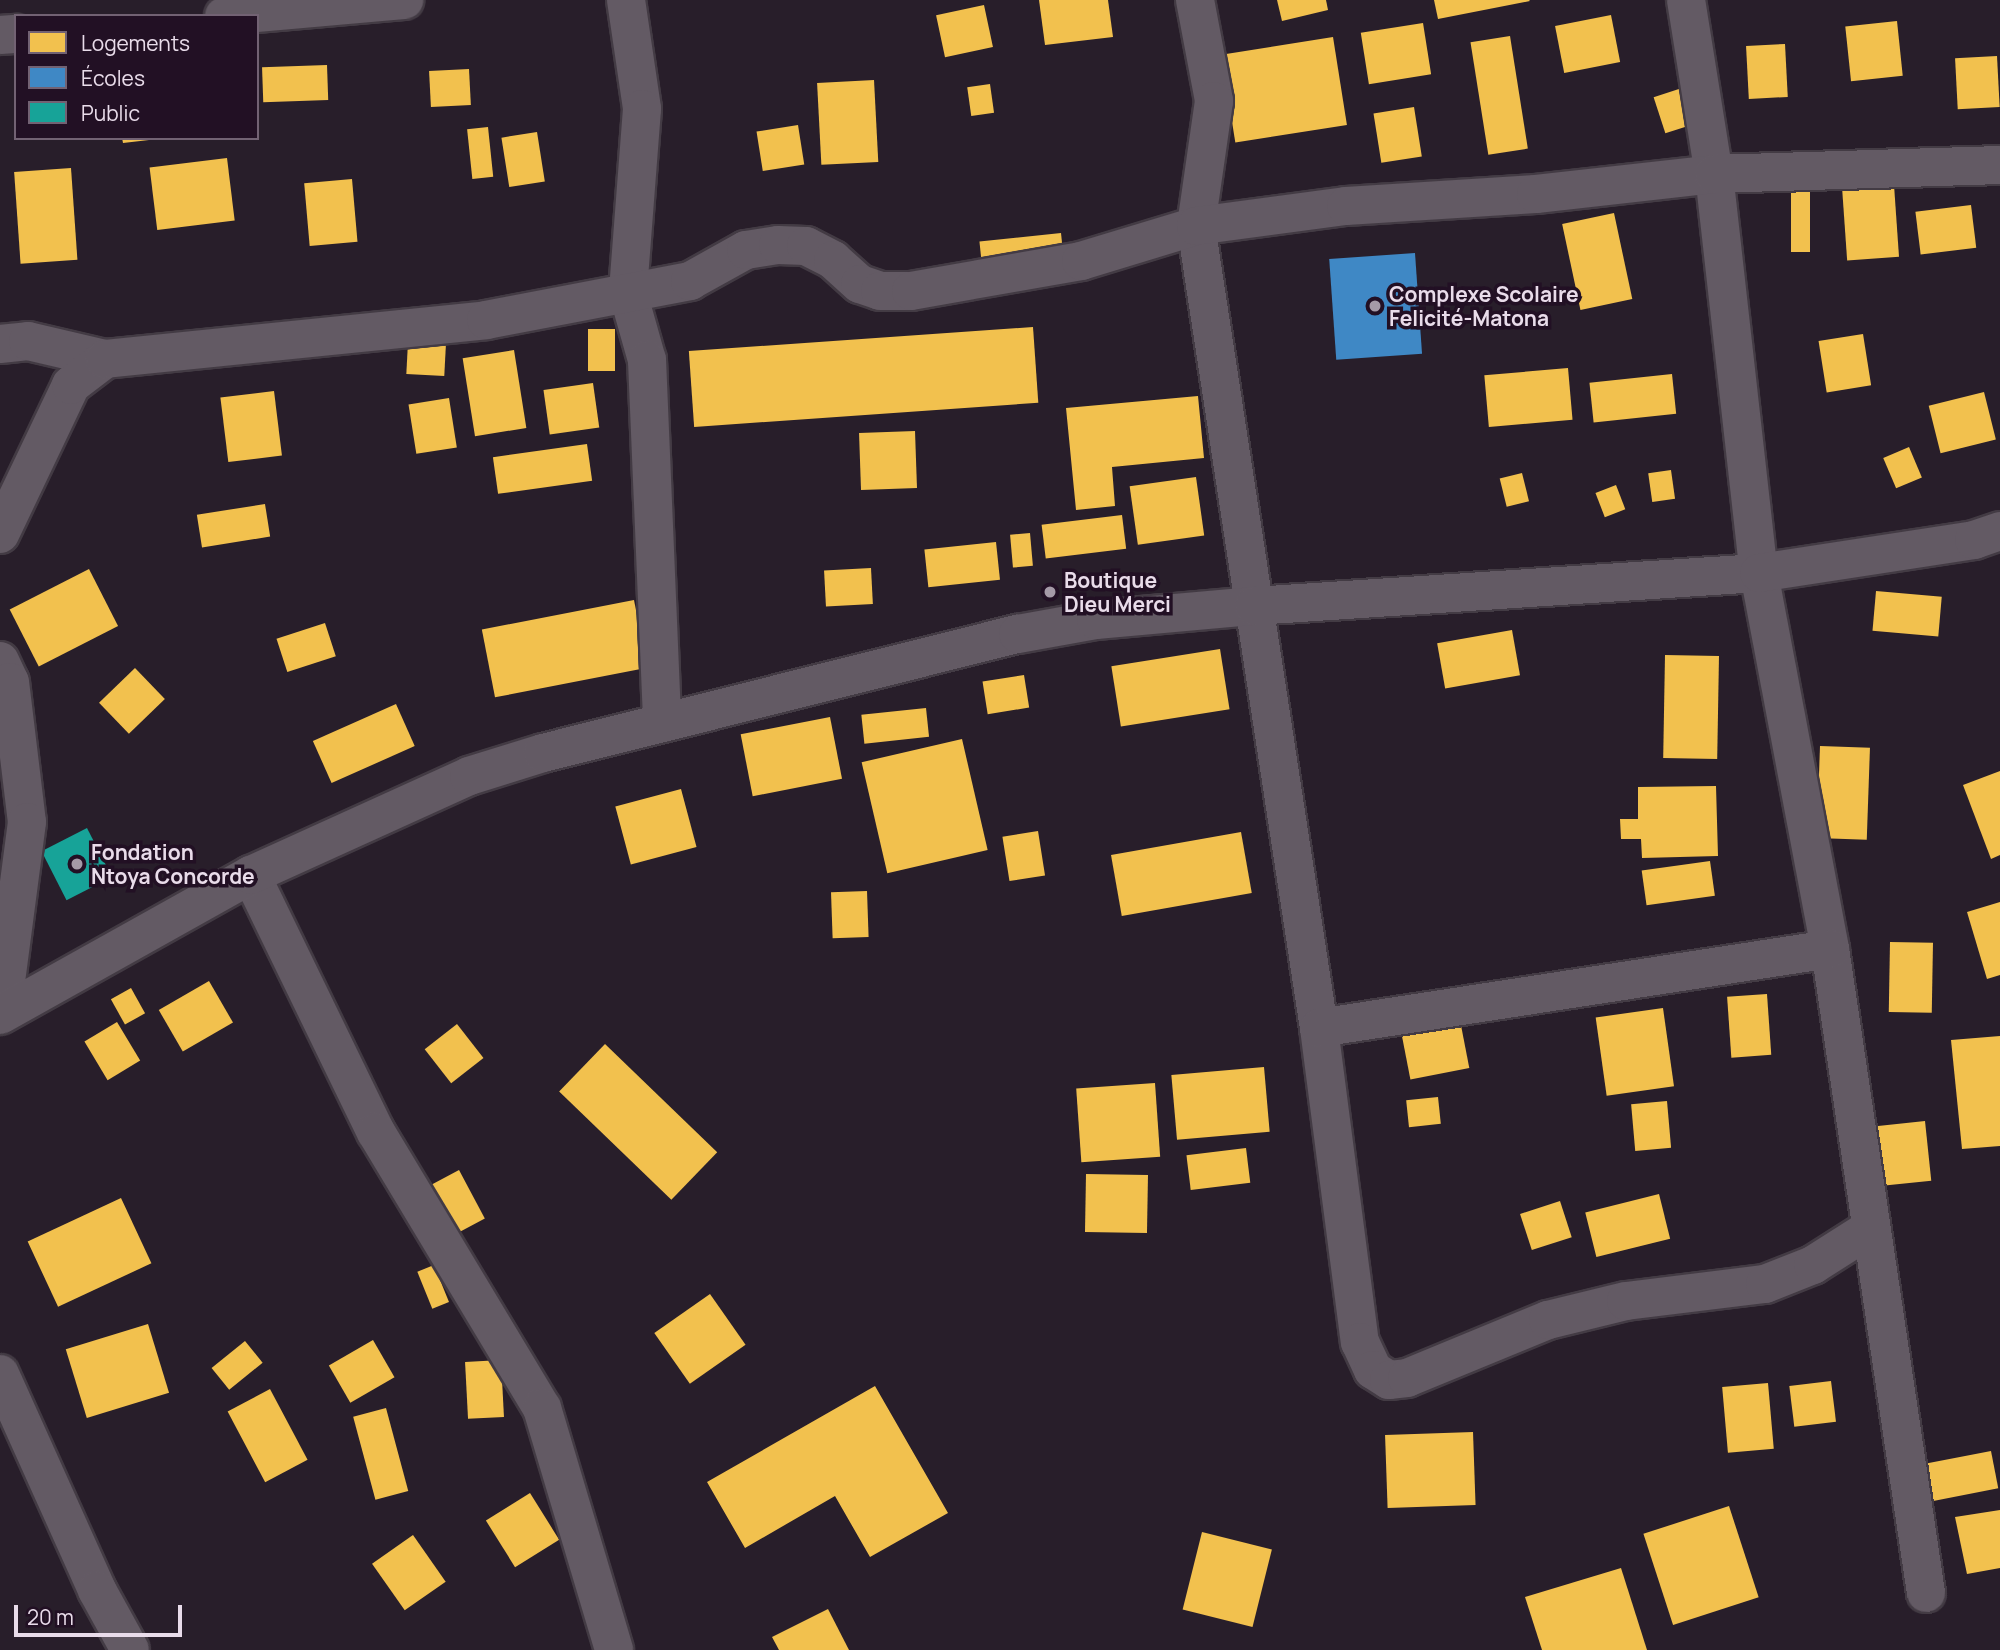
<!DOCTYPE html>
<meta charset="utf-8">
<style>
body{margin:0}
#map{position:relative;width:2000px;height:1650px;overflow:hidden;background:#281e2a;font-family:Manrope,sans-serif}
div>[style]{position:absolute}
.homes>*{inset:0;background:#f2c14e;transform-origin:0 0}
.schools>*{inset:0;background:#3f88c5;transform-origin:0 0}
.public>*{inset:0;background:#17a398;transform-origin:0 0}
.roads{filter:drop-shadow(2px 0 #433b44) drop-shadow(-2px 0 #433b44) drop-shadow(0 2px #433b44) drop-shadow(0 -2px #433b44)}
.minor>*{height:38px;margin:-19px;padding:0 19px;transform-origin:19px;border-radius:19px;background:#635a64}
.tertiary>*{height:38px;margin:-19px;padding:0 19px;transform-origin:19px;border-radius:19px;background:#635a64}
.dots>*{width:19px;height:19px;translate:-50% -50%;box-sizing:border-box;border:4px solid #221024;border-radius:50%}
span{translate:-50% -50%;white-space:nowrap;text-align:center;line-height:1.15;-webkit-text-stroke:7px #221024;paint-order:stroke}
.poi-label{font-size:21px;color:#e9dcea;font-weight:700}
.left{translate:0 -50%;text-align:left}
.legend{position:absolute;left:14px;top:14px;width:245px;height:126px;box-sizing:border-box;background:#221024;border:2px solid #726273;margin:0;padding:9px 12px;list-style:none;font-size:21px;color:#e9dcea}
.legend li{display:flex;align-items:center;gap:14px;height:35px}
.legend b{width:35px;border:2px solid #726273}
.scale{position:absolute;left:14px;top:1605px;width:168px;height:32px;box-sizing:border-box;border:4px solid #e9dcea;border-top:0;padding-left:9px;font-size:21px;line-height:24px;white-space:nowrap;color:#e9dcea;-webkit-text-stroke:5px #221024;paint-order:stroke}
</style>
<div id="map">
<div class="homes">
<i style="clip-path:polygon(1039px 0,1108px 0,1113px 37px,1045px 45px)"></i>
<i style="clip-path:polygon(1277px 0,1326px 0,1328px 10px,1282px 21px)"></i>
<i style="clip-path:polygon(1434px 0,1529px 0,1530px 1px,1438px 19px)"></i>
<i style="left:984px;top:5px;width:43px;height:49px;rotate:78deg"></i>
<i style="left:1611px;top:15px;width:48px;height:57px;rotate:79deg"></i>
<i style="left:1897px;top:21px;width:55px;height:52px;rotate:84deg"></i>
<i style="left:1423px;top:23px;width:52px;height:63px;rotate:81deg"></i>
<i style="left:1510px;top:36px;width:114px;height:40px;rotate:81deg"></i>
<i style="left:1333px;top:37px;width:89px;height:113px;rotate:81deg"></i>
<i style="left:1785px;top:44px;width:53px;height:39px;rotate:87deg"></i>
<i style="left:1997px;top:56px;width:51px;height:42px;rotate:87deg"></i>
<i style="left:327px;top:65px;width:35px;height:65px;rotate:88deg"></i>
<i style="left:469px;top:69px;width:36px;height:40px;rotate:87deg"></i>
<i style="left:874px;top:80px;width:82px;height:57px;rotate:87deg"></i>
<i style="left:990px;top:84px;width:29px;height:23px;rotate:82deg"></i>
<i style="left:1685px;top:87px;width:38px;height:33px;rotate:72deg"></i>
<i style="left:1414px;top:107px;width:50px;height:41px;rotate:81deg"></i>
<i style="left:798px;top:125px;width:40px;height:42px;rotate:81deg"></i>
<i style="left:488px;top:127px;width:50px;height:21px;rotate:84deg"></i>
<i style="left:537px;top:132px;width:50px;height:36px;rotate:81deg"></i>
<i style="clip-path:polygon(122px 138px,149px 138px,149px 140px,123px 143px)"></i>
<i style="left:227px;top:158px;width:63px;height:78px;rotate:83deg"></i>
<i style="left:71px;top:168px;width:92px;height:57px;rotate:86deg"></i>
<i style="left:352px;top:179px;width:63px;height:48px;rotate:85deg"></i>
<i style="left:1894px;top:185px;width:72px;height:52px;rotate:86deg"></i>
<i style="left:1791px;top:187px;width:19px;height:65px"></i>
<i style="left:1971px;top:205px;width:43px;height:56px;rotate:83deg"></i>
<i style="left:1614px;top:213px;width:88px;height:53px;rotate:78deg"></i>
<i style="left:1061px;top:233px;width:27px;height:82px;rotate:84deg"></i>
<i style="left:1033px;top:327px;width:76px;height:345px;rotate:86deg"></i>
<i style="left:588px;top:329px;width:27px;height:42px"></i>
<i style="left:1863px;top:334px;width:52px;height:45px;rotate:81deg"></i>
<i style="left:408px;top:342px;width:38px;height:32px;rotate:3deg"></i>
<i style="left:514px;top:350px;width:79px;height:52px;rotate:81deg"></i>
<i style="left:1568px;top:368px;width:52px;height:84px;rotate:85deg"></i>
<i style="left:1672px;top:374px;width:40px;height:83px;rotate:84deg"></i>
<i style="left:593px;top:383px;width:45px;height:50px;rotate:82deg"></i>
<i style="left:274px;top:391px;width:65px;height:54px;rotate:83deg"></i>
<i style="left:1984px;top:392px;width:49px;height:57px;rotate:76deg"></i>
<i style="clip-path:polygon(1198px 396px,1204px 458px,1112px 467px,1115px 506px,1076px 510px,1066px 408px)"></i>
<i style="left:449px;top:398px;width:50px;height:41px;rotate:81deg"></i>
<i style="left:915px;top:431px;width:57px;height:56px;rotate:88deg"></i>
<i style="left:587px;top:444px;width:37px;height:95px;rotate:82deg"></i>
<i style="left:1909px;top:447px;width:33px;height:28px;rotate:67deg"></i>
<i style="left:1671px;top:470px;width:29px;height:23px;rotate:82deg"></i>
<i style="left:1522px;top:473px;width:29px;height:23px;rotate:76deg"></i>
<i style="left:1196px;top:477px;width:59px;height:67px;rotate:82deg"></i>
<i style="left:1616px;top:485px;width:26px;height:22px;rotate:69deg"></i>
<i style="left:265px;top:504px;width:33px;height:69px;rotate:81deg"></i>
<i style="left:1122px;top:515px;width:34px;height:81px;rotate:83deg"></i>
<i style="left:1030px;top:533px;width:33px;height:20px;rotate:85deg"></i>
<i style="left:996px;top:542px;width:38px;height:72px;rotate:84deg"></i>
<i style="left:871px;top:568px;width:36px;height:47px;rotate:87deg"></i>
<i style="left:89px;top:569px;width:64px;height:89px;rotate:63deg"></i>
<i style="left:1876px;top:591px;width:66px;height:40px;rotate:5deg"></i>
<i style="left:634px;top:600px;width:69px;height:155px;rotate:79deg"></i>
<i style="left:325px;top:623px;width:35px;height:51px;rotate:72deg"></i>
<i style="left:1512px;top:630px;width:46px;height:76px;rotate:80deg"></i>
<i style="left:1220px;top:649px;width:61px;height:110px;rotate:81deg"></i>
<i style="left:1665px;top:655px;width:54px;height:103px;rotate:1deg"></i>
<i style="left:135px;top:668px;width:43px;height:50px;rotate:46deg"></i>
<i style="left:1024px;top:675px;width:33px;height:42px;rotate:81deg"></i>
<i style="left:396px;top:704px;width:46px;height:91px;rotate:66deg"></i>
<i style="left:926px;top:708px;width:29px;height:65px;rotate:84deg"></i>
<i style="left:830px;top:717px;width:63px;height:91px;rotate:79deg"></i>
<i style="left:962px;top:739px;width:114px;height:103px;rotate:77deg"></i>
<i style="left:1820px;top:746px;width:50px;height:92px;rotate:2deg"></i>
<i style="clip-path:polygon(2000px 771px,2000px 855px,1991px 859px,1963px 785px)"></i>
<i style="clip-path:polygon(1716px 786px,1718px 856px,1642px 858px,1641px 839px,1621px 839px,1620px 819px,1638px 819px,1638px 787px)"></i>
<i style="left:681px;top:789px;width:60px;height:68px;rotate:75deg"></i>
<i style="left:1038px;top:831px;width:45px;height:36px;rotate:81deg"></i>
<i style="left:1241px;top:832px;width:62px;height:132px;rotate:80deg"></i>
<i style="left:1710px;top:861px;width:35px;height:69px;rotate:82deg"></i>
<i style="left:867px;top:891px;width:46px;height:36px;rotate:88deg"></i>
<i style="clip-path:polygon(2000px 902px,2000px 975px,1987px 979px,1967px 912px)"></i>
<i style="left:1890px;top:942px;width:43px;height:70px;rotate:1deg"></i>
<i style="left:209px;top:981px;width:48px;height:58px;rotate:60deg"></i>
<i style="left:131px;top:988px;width:29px;height:23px;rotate:61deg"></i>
<i style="left:1767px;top:994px;width:61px;height:40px;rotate:86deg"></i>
<i style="left:1663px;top:1008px;width:79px;height:68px;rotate:82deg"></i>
<i style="left:1459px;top:1015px;width:54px;height:60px;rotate:79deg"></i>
<i style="left:117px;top:1022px;width:45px;height:38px;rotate:59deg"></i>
<i style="left:457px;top:1024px;width:43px;height:41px;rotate:52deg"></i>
<i style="clip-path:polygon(2000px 1036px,2000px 1146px,1962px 1149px,1951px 1040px)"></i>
<i style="left:605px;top:1044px;width:156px;height:66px;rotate:44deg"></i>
<i style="left:1264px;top:1067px;width:65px;height:93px;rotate:85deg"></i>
<i style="left:1155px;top:1083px;width:74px;height:79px;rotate:86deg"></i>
<i style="left:1438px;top:1097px;width:27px;height:32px;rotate:84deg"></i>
<i style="left:1667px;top:1101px;width:47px;height:36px;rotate:85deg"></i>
<i style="left:1925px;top:1121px;width:60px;height:59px;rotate:84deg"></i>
<i style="left:1246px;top:1148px;width:35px;height:60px;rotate:83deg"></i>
<i style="left:459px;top:1170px;width:55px;height:43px;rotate:62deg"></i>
<i style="left:1086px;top:1174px;width:62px;height:58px;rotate:1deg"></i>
<i style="left:1659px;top:1194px;width:46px;height:76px;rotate:76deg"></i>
<i style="left:121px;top:1198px;width:72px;height:103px;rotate:65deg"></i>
<i style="left:1560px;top:1201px;width:38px;height:42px;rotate:72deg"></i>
<i style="left:434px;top:1265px;width:40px;height:18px;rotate:68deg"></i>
<i style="left:710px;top:1294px;width:62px;height:68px;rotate:55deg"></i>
<i style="left:148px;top:1324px;width:72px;height:86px;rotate:73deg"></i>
<i style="left:373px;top:1340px;width:43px;height:51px;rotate:60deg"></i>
<i style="left:245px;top:1341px;width:28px;height:43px;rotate:51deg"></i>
<i style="left:501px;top:1360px;width:57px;height:36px;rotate:87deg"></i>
<i style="left:1831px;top:1381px;width:41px;height:42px;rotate:83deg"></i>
<i style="left:1768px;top:1383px;width:66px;height:46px;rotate:85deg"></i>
<i style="clip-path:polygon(875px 1386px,948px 1513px,870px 1557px,835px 1496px,745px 1548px,707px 1482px)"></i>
<i style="left:270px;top:1389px;width:80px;height:48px;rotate:62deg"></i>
<i style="left:386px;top:1408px;width:86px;height:34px;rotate:75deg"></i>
<i style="left:1473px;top:1432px;width:73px;height:88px;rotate:88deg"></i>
<i style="left:1991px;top:1451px;width:38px;height:70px;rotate:79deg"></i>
<i style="left:530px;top:1493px;width:55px;height:52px;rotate:58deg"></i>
<i style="left:1729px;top:1506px;width:96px;height:90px;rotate:72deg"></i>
<i style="clip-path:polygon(2000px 1510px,2000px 1568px,1967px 1574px,1955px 1517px)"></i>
<i style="left:1202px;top:1532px;width:72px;height:80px;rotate:14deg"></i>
<i style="left:413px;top:1535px;width:57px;height:50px;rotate:55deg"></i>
<i style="clip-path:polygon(1621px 1568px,1647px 1650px,1542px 1650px,1525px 1597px)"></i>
<i style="clip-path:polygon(828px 1609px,849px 1650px,779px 1650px,772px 1637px)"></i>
</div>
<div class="schools">
<i style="left:1415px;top:253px;width:101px;height:86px;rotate:86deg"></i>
</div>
<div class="public">
<i style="left:87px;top:828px;width:55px;height:51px;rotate:63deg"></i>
</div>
<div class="roads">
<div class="minor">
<i style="left:626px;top:0;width:110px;rotate:81.6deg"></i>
<i style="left:642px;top:109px;width:185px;rotate:94.4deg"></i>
<i style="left:628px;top:293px;width:70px;rotate:74.2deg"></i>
<i style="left:647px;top:360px;width:363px;rotate:87.6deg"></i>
<i style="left:1195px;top:0;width:103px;rotate:79.3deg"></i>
<i style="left:1214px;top:101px;width:126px;rotate:98.2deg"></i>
<i style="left:1196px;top:226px;width:811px;rotate:81.28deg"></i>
<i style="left:1319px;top:1028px;width:317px;rotate:82.6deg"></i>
<i style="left:1360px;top:1342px;width:31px;rotate:65deg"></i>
<i style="left:1373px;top:1370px;width:19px;rotate:32deg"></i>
<i style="left:1389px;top:1380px;width:18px;rotate:-6deg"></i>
<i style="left:1407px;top:1378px;width:152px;rotate:-22.4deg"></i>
<i style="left:1548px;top:1320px;width:80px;rotate:-13.7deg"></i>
<i style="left:1626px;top:1301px;width:140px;rotate:-7deg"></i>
<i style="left:1765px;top:1284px;width:52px;rotate:-21.6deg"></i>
<i style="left:1813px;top:1265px;width:69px;rotate:-32.5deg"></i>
<i style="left:1686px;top:0;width:176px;rotate:80.9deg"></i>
<i style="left:1714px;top:174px;width:402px;rotate:83.6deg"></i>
<i style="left:1759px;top:573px;width:383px;rotate:79.3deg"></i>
<i style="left:1830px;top:949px;width:651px;rotate:81.52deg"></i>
<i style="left:224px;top:16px;width:181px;rotate:-5.1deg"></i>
<i style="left:0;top:35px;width:16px;rotate:-4deg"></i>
<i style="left:0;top:344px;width:28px;rotate:-6deg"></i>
<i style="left:28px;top:341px;width:79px;rotate:13.2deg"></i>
<i style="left:0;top:534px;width:165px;rotate:-64.5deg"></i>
<i style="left:71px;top:385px;width:43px;rotate:-37.4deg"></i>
<i style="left:105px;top:359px;width:383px;rotate:-5.8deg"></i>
<i style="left:486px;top:320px;width:208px;rotate:-10.8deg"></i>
<i style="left:690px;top:281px;width:64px;rotate:-29deg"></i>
<i style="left:746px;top:250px;width:32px;rotate:-9deg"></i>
<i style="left:778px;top:245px;width:28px;rotate:2deg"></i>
<i style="left:806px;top:246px;width:30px;rotate:27deg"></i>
<i style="left:833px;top:260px;width:36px;rotate:42deg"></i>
<i style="left:860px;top:284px;width:21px;rotate:19deg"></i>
<i style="left:880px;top:291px;width:31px"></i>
<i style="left:911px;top:291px;width:173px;rotate:-10deg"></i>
<i style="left:1081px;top:261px;width:120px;rotate:-16.9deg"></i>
<i style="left:1196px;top:226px;width:151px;rotate:-7.6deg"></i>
<i style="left:1346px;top:206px;width:190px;rotate:-3.6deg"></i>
<i style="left:1536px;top:194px;width:179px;rotate:-6.4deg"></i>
<i style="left:1714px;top:174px;width:286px;rotate:-1.8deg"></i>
<i style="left:0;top:661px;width:23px;rotate:65deg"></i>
<i style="left:10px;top:682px;width:141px;rotate:83.1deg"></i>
<i style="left:27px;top:822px;width:193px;rotate:97.5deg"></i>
<i style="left:251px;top:875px;width:286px;rotate:64.1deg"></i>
<i style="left:376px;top:1132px;width:322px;rotate:59deg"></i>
<i style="left:542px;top:1408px;width:252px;rotate:73.4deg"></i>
<i style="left:1319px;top:1028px;width:517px;rotate:-8.79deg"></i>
<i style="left:0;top:1374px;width:237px;rotate:65.8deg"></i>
<i style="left:97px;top:1590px;width:68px;rotate:61.2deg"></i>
</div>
<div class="tertiary">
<i style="left:0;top:1015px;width:287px;rotate:-29.2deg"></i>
<i style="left:251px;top:875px;width:239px;rotate:-24.4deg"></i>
<i style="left:469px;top:776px;width:77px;rotate:-17.3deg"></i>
<i style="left:543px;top:753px;width:490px;rotate:-14.1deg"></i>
<i style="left:1018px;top:634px;width:79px;rotate:-10.2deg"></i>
<i style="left:1096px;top:620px;width:159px;rotate:-5.1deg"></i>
<i style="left:1254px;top:606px;width:506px;rotate:-3.74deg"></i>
<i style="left:1759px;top:573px;width:218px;rotate:-8.7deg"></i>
<i style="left:1974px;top:540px;width:28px;rotate:-19deg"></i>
</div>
</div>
<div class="dots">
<i style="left:1375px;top:306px;background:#a59aa7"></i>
<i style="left:1050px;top:592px;background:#a59aa7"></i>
<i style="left:77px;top:864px;background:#a59aa7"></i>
</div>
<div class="poi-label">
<span class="left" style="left:1389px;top:306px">Complexe Scolaire<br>Felicité-Matona</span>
<span class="left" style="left:1064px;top:592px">Boutique<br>Dieu Merci</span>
<span class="left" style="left:91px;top:864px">Fondation<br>Ntoya Concorde</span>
</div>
<ul class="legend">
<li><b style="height:19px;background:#f2c14e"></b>Logements</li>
<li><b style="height:19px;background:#3f88c5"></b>Écoles</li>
<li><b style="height:19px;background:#17a398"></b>Public</li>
</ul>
<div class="scale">20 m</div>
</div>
